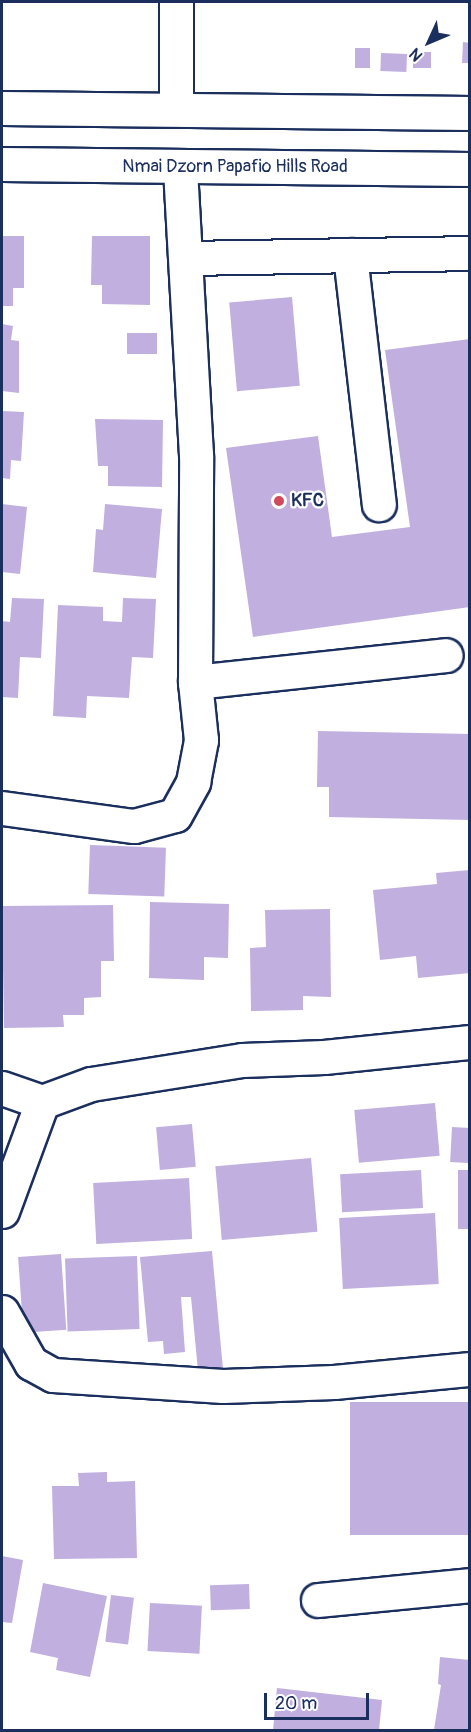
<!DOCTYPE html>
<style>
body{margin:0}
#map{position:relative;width:471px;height:1732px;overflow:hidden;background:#fff;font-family:Pangolin,sans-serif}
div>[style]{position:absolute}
.building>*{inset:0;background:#c0afdf;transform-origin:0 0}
.roads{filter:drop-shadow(2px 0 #1b2f5e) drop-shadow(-2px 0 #1b2f5e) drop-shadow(0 2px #1b2f5e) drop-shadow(0 -2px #1b2f5e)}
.minor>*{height:33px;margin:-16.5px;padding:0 16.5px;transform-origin:16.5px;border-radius:16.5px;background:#fff}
.dots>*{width:16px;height:16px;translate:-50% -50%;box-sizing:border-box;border:3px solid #fff;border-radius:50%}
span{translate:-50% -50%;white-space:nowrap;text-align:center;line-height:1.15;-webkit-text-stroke:4.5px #fff;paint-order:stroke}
.street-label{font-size:18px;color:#1b2f5e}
.poi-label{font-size:18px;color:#1b2f5e;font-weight:700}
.left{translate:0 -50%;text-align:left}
.frame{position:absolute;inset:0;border:3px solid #1b2f5e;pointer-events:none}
.north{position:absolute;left:399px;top:12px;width:60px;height:60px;-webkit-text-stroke:4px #fff;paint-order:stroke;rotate:226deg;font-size:16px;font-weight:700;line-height:24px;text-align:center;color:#1b2f5e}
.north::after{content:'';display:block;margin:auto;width:21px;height:27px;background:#1b2f5e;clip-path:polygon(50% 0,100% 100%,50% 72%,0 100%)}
.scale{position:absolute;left:264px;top:1693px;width:105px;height:27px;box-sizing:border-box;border:3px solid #1b2f5e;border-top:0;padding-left:8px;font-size:18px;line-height:21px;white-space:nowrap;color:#1b2f5e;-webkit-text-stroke:4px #fff;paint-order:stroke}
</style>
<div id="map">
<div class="building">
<i style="clip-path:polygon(463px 42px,470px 43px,470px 63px,462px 63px)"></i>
<i style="left:355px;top:48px;width:15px;height:20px"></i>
<i style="left:413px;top:52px;width:18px;height:16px"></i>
<i style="left:381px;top:53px;width:26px;height:18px;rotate:2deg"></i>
<i style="clip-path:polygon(2px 236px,24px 236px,24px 288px,13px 288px,13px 306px,2px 306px)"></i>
<i style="clip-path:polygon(92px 236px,150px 236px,150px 305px,102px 304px,102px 285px,91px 285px)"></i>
<i style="left:292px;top:297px;width:89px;height:63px;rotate:85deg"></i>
<i style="clip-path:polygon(2px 324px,13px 326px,11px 340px,19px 341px,19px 393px,2px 391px)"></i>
<i style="left:127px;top:333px;width:30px;height:21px"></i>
<i style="clip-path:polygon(470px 339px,470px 607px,253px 637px,226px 448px,318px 436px,332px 537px,410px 527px,385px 350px)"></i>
<i style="clip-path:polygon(2px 411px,24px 412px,21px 461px,11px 460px,10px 479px,2px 478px)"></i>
<i style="clip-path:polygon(95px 419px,163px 420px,162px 487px,108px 486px,108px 466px,98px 466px)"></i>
<i style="clip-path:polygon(2px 504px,27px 507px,20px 574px,2px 572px)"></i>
<i style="clip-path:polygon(105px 504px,162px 509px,156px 578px,93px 572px,96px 529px,103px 530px)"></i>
<i style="clip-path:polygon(12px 598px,44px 599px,41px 658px,20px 657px,18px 698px,2px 697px,2px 621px,10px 622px)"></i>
<i style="clip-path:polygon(123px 598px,156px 599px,153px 658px,132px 657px,129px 698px,87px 696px,86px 718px,53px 716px,58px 605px,103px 607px,103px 621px,122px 622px)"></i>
<i style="clip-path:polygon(318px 731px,470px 734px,469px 820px,329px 817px,329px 787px,317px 787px)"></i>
<i style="left:90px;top:845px;width:76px;height:49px;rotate:2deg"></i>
<i style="clip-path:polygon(470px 870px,470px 973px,418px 978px,416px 956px,380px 960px,373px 890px,437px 884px,436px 873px)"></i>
<i style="clip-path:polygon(150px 902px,229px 904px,228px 958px,204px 957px,204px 980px,149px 978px)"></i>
<i style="clip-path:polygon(113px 905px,114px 961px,101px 961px,101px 997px,84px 998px,84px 1015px,63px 1015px,64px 1027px,4px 1028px,2px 906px)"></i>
<i style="clip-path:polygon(330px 909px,331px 997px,303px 996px,303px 1010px,251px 1011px,250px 948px,266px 947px,265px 910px)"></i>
<i style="left:435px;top:1103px;width:53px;height:81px;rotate:85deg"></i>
<i style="left:192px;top:1124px;width:43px;height:36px;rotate:85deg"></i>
<i style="left:452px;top:1127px;width:18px;height:35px;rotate:3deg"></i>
<i style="left:311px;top:1158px;width:74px;height:96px;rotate:85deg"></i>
<i style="left:421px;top:1170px;width:38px;height:81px;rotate:87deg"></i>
<i style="left:458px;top:1170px;width:12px;height:59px"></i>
<i style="left:189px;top:1178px;width:61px;height:96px;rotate:87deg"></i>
<i style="left:435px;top:1213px;width:71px;height:96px;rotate:87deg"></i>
<i style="clip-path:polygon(212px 1251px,223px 1369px,198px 1371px,191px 1297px,181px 1297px,185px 1352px,164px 1354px,163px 1341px,148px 1342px,140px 1257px)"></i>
<i style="left:61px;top:1254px;width:76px;height:43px;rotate:86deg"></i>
<i style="left:137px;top:1256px;width:73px;height:72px;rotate:88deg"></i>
<i style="left:470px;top:1402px;width:133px;height:120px;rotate:90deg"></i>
<i style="clip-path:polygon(107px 1472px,107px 1482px,135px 1481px,137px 1558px,54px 1559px,52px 1486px,79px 1486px,78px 1473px)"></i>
<i style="clip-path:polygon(2px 1556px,23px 1560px,12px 1623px,2px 1622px)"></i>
<i style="clip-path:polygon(43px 1583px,107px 1596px,90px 1677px,56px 1670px,58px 1658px,30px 1652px)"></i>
<i style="left:249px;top:1584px;width:25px;height:39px;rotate:88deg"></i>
<i style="left:111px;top:1595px;width:23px;height:47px;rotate:7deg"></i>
<i style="left:150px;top:1603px;width:52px;height:48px;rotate:3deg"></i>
<i style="clip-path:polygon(440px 1657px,470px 1660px,470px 1730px,434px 1730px,441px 1685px,438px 1684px)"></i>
<i style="clip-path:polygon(277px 1688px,382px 1700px,379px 1730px,273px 1730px)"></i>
</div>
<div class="roads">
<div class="minor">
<i style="left:2px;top:108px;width:468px;rotate:0.6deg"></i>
<i style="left:176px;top:109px;width:107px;rotate:-90deg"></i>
<i style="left:2px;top:164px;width:468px;rotate:0.6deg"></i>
<i style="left:350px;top:255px;width:251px;rotate:83.4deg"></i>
<i style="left:187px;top:258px;width:283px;rotate:-1deg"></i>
<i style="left:195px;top:682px;width:252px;rotate:-6.1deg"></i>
<i style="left:2px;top:808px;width:133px;rotate:7.8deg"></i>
<i style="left:134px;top:826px;width:42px;rotate:-15deg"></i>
<i style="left:175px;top:815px;width:38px;rotate:-61deg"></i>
<i style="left:193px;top:782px;width:43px;rotate:-79.2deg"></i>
<i style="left:201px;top:740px;width:58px;rotate:-95.9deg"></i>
<i style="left:195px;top:682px;width:227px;rotate:-89.7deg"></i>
<i style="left:196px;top:455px;width:287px;rotate:-93.2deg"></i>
<i style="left:2px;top:1088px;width:42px;rotate:19.3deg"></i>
<i style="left:2px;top:1211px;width:116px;rotate:-69.8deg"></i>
<i style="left:42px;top:1102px;width:52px;rotate:-20.2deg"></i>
<i style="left:91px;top:1084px;width:153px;rotate:-9deg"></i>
<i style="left:242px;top:1060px;width:82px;rotate:-2.1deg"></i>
<i style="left:324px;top:1057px;width:147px;rotate:-5.9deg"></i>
<i style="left:2px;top:1312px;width:59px;rotate:60.4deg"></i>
<i style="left:31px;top:1363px;width:25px;rotate:29deg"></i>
<i style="left:53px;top:1375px;width:170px;rotate:3.7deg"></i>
<i style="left:223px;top:1386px;width:111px;rotate:-2.1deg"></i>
<i style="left:334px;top:1382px;width:137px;rotate:-5.5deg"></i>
<i style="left:318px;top:1600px;width:153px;rotate:-5.6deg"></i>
</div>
</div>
<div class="dots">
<i style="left:279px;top:501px;background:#d1495b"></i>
</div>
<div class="street-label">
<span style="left:235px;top:167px">Nmai Dzorn Papafio Hills Road</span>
</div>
<div class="poi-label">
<span class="left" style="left:291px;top:501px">KFC</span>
</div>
<div class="frame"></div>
<div class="north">N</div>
<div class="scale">20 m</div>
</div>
